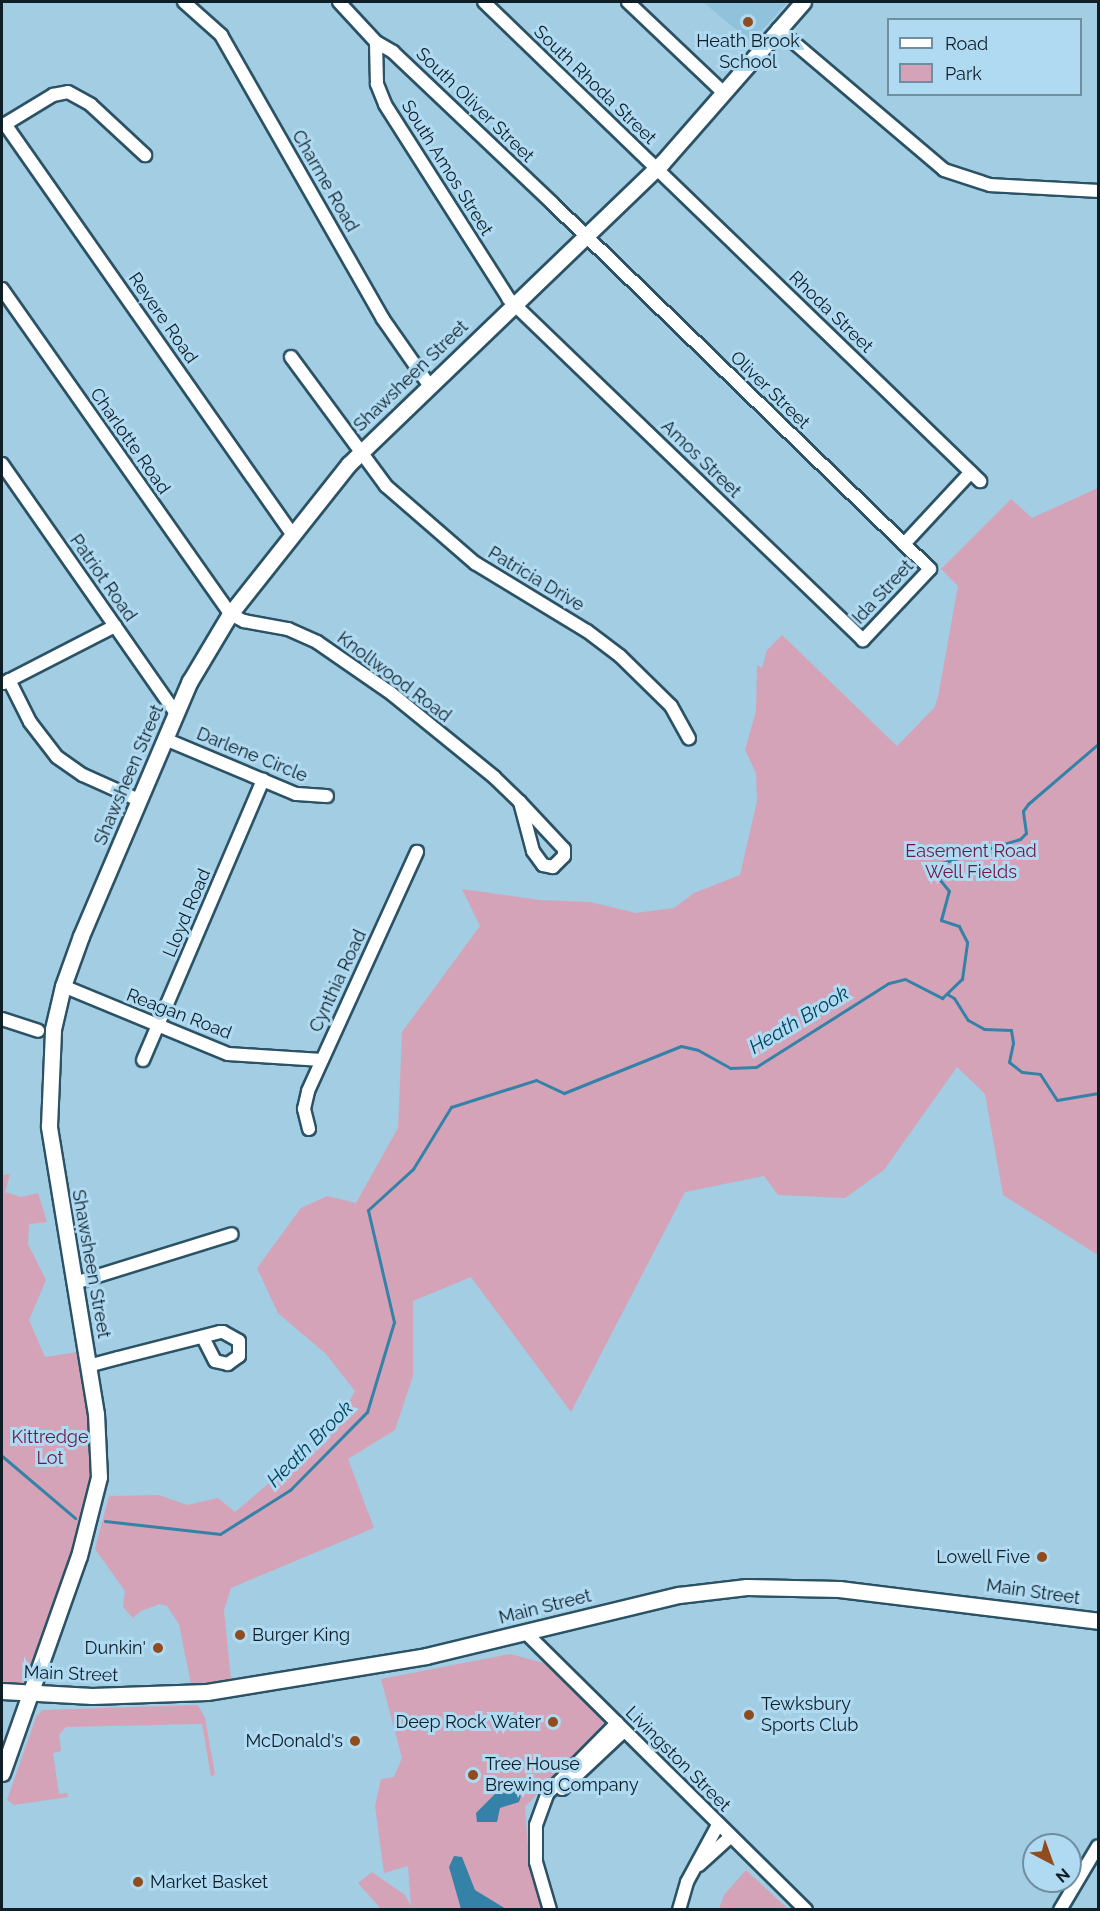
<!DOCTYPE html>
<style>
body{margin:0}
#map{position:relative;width:1100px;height:1911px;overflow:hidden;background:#a3cde3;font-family:Raleway,sans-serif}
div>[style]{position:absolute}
.built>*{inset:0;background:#91c2dc}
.green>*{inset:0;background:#d4a3b8}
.water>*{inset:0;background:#3482a7}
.stream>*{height:3px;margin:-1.5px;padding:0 1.5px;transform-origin:1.5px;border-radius:1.5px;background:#3482a7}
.roads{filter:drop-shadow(2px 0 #2b5265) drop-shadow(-2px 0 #2b5265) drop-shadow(0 2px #2b5265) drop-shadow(0 -2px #2b5265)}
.minor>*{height:12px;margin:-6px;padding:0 6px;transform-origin:6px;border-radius:6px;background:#fff}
.major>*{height:15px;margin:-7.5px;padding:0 7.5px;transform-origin:7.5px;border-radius:7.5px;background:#fff}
.dots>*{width:16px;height:16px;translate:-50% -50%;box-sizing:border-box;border:3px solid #b0daf1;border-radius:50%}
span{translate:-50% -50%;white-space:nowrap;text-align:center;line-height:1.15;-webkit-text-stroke:6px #b0daf1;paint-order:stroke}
.poi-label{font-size:18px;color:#0e1e27}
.right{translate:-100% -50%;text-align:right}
.left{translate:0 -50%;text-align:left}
.street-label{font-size:18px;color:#0e1e27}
.park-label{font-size:18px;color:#6c1946}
.water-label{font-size:20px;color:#00435c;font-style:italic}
.frame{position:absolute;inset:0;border:3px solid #0e1e27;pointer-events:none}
.legend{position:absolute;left:887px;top:18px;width:195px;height:78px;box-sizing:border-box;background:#b0daf1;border:2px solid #6f8fa0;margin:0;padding:8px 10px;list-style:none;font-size:18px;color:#0e1e27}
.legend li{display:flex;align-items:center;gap:12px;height:30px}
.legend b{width:30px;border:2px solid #6f8fa0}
.north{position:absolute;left:1022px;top:1833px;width:60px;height:60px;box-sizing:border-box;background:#b0daf1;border:2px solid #6f8fa0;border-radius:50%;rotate:139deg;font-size:16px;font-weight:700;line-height:24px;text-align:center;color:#0e1e27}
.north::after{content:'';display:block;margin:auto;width:21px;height:27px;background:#904c1e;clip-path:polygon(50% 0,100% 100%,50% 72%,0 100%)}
</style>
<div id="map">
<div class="built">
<i style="clip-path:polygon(703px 2px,788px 2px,751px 42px)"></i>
</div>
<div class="green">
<i style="clip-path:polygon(1098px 488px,1098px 1255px,1003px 1195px,985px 1094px,957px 1067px,884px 1170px,845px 1198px,778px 1195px,764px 1176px,685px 1192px,571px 1412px,471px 1277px,413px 1301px,413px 1376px,395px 1430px,348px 1459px,374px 1528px,231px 1588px,224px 1610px,231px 1680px,191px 1684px,179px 1624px,167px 1606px,160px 1604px,141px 1611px,133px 1618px,123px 1607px,125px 1591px,95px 1549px,109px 1496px,159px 1495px,187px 1505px,218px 1498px,235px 1512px,288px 1467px,326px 1443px,355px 1391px,326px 1354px,278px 1313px,257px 1268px,301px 1208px,327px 1196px,356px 1203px,398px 1128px,402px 1032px,480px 926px,462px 889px,540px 900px,590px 902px,636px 913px,674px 908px,694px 893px,740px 875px,757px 801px,756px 773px,745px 750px,756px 711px,757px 665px,762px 668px,767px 650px,782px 635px,897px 746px,934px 708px,938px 697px,958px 586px,941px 569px,1011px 499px,1032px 518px)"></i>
<i style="clip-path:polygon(10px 1174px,5px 1192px,21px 1197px,38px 1193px,47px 1222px,29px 1224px,28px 1244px,46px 1280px,29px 1320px,45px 1357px,78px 1352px,101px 1442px,67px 1573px,22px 1687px,2px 1686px,2px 1175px)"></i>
<i style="clip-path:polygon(510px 1654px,544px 1663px,605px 1722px,525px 1807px,528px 1848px,542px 1909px,381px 1909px,358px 1883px,372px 1872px,405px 1895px,411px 1906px,408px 1866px,384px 1873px,375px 1806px,381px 1779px,394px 1777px,402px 1758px,381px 1679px)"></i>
<i style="clip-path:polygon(198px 1705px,205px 1718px,215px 1774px,211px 1777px,202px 1724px,66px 1727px,59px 1735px,61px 1751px,53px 1753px,59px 1794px,67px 1793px,68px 1797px,14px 1805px,7px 1800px,36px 1717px,42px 1710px)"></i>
<i style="clip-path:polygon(746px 1870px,788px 1909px,719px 1909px,724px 1895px)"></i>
</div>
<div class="water">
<i style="clip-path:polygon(514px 1791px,521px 1796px,519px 1802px,500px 1808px,497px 1822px,477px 1822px,476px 1813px,495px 1794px)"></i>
<i style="clip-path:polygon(454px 1856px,462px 1857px,475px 1890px,506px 1909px,461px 1909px,449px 1867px)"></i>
</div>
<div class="stream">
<i style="left:947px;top:994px;width:8px;rotate:30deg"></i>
<i style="left:954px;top:998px;width:26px;rotate:58deg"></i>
<i style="left:968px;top:1020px;width:18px;rotate:29deg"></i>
<i style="left:984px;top:1029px;width:27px;rotate:2deg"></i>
<i style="left:1011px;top:1030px;width:13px;rotate:81deg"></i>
<i style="left:1013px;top:1043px;width:19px;rotate:102deg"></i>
<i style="left:1009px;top:1062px;width:16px;rotate:38deg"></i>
<i style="left:1022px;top:1072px;width:18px;rotate:6deg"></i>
<i style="left:1040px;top:1074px;width:31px;rotate:57deg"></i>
<i style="left:1057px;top:1100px;width:42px;rotate:-9.7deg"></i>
<i style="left:2px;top:1456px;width:96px;rotate:40.3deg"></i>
<i style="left:105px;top:1521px;width:116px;rotate:6.4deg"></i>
<i style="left:220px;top:1534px;width:83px;rotate:-32.2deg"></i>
<i style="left:290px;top:1490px;width:110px;rotate:-45.4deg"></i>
<i style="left:367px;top:1412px;width:94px;rotate:-73.3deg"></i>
<i style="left:394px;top:1322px;width:115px;rotate:-103.1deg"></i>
<i style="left:368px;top:1210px;width:61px;rotate:-42.3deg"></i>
<i style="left:413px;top:1169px;width:73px;rotate:-58.5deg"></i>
<i style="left:451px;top:1107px;width:89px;rotate:-17.6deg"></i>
<i style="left:536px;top:1080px;width:31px;rotate:25deg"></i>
<i style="left:564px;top:1093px;width:126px;rotate:-21.9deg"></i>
<i style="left:681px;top:1046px;width:17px;rotate:13deg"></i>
<i style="left:698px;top:1050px;width:37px;rotate:29deg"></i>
<i style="left:730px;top:1068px;width:26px;rotate:-2deg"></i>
<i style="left:756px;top:1067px;width:157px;rotate:-32.3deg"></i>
<i style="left:889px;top:983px;width:16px;rotate:-14deg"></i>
<i style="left:905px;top:979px;width:42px;rotate:27.2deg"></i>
<i style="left:942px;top:998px;width:28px;rotate:-44deg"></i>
<i style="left:962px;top:979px;width:37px;rotate:-82deg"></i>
<i style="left:967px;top:942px;width:18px;rotate:-117deg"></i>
<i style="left:959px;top:926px;width:19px;rotate:-162deg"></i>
<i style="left:941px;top:920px;width:30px;rotate:-75deg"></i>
<i style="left:949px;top:891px;width:19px;rotate:-129deg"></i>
<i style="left:937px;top:876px;width:7px;rotate:-90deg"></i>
<i style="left:937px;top:869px;width:8px;rotate:-50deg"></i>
<i style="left:942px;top:863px;width:82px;rotate:-17.1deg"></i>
<i style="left:1020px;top:839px;width:8px;rotate:-45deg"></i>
<i style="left:1026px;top:833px;width:22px;rotate:-98deg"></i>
<i style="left:1023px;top:811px;width:9px;rotate:-54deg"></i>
<i style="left:1028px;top:804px;width:92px;rotate:-40.6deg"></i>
</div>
<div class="roads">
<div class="minor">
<i style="left:184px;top:2px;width:50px;rotate:41.7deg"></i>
<i style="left:221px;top:35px;width:327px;rotate:60.3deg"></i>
<i style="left:383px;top:319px;width:80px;rotate:55.1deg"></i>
<i style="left:339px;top:2px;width:54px;rotate:47.2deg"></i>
<i style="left:376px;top:42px;width:20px;rotate:30deg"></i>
<i style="left:393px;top:52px;width:219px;rotate:43.5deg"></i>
<i style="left:552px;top:203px;width:526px;rotate:44.08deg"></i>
<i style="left:930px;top:569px;width:98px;rotate:133.3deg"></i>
<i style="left:863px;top:640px;width:492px;rotate:-136.1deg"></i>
<i style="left:509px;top:299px;width:231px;rotate:-122.5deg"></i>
<i style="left:385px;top:104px;width:22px;rotate:-112deg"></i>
<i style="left:377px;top:84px;width:42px;rotate:-91.4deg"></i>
<i style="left:484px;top:2px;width:690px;rotate:44deg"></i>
<i style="left:628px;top:2px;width:132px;rotate:43.5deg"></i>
<i style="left:778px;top:29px;width:218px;rotate:40.3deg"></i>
<i style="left:944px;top:170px;width:48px;rotate:18.1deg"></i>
<i style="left:990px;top:185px;width:108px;rotate:3.2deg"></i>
<i style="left:5px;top:124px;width:499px;rotate:55deg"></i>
<i style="left:2px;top:126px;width:60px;rotate:-31.3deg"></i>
<i style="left:53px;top:95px;width:15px;rotate:-11deg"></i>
<i style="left:68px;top:92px;width:26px;rotate:29deg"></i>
<i style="left:91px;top:105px;width:74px;rotate:42.8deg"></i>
<i style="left:2px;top:289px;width:397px;rotate:54.9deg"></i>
<i style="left:230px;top:614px;width:16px;rotate:27deg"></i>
<i style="left:244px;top:621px;width:45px;rotate:10.3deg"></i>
<i style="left:288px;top:629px;width:32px;rotate:24deg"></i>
<i style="left:317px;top:642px;width:91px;rotate:34.7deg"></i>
<i style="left:392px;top:694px;width:132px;rotate:39.1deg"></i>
<i style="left:494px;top:777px;width:36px;rotate:44deg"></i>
<i style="left:520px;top:802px;width:64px;rotate:46.9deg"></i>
<i style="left:564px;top:849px;width:7px;rotate:90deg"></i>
<i style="left:564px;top:856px;width:16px;rotate:135deg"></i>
<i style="left:553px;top:867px;width:10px;rotate:-169deg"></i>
<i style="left:543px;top:865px;width:17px;rotate:-126deg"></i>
<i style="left:533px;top:851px;width:51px;rotate:-104.9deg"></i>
<i style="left:291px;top:357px;width:160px;rotate:53.6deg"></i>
<i style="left:386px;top:486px;width:118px;rotate:40.9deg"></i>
<i style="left:475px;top:563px;width:131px;rotate:31.3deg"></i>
<i style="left:587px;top:631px;width:41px;rotate:37.1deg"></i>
<i style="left:620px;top:656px;width:71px;rotate:44.4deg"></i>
<i style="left:671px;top:706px;width:37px;rotate:61deg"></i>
<i style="left:2px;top:464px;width:304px;rotate:55.1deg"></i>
<i style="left:904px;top:544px;width:98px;rotate:-47.1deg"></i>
<i style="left:9px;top:680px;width:47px;rotate:63.4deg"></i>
<i style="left:30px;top:722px;width:44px;rotate:52.4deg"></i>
<i style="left:57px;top:757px;width:32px;rotate:35deg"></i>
<i style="left:83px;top:775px;width:61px;rotate:24.1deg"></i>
<i style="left:4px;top:683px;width:125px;rotate:-27.2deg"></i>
<i style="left:165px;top:739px;width:142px;rotate:22.8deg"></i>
<i style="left:296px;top:794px;width:31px;rotate:4deg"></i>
<i style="left:63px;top:986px;width:178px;rotate:22.4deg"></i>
<i style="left:228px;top:1054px;width:94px;rotate:3.7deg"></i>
<i style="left:2px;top:1019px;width:38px;rotate:18deg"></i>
<i style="left:143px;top:1060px;width:305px;rotate:-66.8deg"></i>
<i style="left:309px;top:1129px;width:21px;rotate:-104deg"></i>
<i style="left:304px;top:1109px;width:18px;rotate:-77deg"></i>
<i style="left:308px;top:1091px;width:263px;rotate:-65.5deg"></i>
<i style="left:75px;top:1283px;width:164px;rotate:-17.3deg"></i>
<i style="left:88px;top:1366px;width:31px;rotate:-15deg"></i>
<i style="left:118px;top:1358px;width:105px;rotate:-14.3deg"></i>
<i style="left:220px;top:1332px;width:3px"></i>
<i style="left:223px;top:1332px;width:18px;rotate:29deg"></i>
<i style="left:239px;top:1341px;width:15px;rotate:90deg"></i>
<i style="left:239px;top:1356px;width:14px;rotate:144deg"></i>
<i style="left:228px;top:1364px;width:13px;rotate:-167deg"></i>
<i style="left:215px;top:1361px;width:27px;rotate:-117deg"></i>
<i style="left:526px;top:1633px;width:394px;rotate:44.7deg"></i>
<i style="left:562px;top:1789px;width:85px;rotate:-43.1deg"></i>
<i style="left:699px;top:1865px;width:42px;rotate:-42.1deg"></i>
<i style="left:550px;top:1910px;width:50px;rotate:-106.3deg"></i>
<i style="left:536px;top:1862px;width:37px;rotate:-90deg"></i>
<i style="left:536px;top:1825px;width:33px;rotate:-70deg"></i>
<i style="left:547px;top:1794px;width:100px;rotate:-45.4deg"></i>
<i style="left:679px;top:1910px;width:29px;rotate:-74deg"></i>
<i style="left:687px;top:1882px;width:65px;rotate:-61.5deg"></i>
<i style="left:1060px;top:1910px;width:74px;rotate:-59.3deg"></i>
</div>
<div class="major">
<i style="left:2px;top:1691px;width:90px;rotate:3.2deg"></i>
<i style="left:92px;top:1696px;width:115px;rotate:-2deg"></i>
<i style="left:207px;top:1692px;width:222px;rotate:-9.3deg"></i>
<i style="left:426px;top:1656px;width:260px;rotate:-13.6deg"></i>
<i style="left:679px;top:1595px;width:68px;rotate:-6.7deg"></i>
<i style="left:747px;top:1587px;width:92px;rotate:1.2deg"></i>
<i style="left:839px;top:1589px;width:261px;rotate:7deg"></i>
<i style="left:2px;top:1773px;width:230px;rotate:-70.5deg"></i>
<i style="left:79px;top:1556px;width:81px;rotate:-75.8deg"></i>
<i style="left:99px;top:1477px;width:63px;rotate:-92.7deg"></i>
<i style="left:96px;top:1414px;width:292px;rotate:-99.3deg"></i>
<i style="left:49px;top:1126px;width:97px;rotate:-87.6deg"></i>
<i style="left:53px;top:1029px;width:44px;rotate:-76.9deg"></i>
<i style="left:63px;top:986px;width:53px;rotate:-70.2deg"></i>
<i style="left:81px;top:936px;width:277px;rotate:-66.9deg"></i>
<i style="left:190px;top:681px;width:78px;rotate:-59.2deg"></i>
<i style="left:230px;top:614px;width:191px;rotate:-51.6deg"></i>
<i style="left:349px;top:464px;width:434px;rotate:-43.9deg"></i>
<i style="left:662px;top:163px;width:214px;rotate:-48.8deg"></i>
</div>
</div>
<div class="dots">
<i style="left:748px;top:22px;background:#904c1e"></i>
<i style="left:1042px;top:1557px;background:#904c1e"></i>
<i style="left:240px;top:1635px;background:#904c1e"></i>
<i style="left:158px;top:1648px;background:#904c1e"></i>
<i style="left:749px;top:1715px;background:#904c1e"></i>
<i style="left:553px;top:1722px;background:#904c1e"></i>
<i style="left:355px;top:1741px;background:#904c1e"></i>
<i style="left:473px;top:1775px;background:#904c1e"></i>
<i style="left:138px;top:1882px;background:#904c1e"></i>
</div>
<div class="poi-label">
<span style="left:748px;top:52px">Heath Brook<br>School</span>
<span class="right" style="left:1030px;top:1557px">Lowell Five</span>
<span class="left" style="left:252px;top:1635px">Burger King</span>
<span class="right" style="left:146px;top:1648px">Dunkin'</span>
<span class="left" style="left:761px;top:1715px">Tewksbury<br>Sports Club</span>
<span class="right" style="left:541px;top:1722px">Deep Rock Water</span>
<span class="right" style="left:343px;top:1741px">McDonald's</span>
<span class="left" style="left:485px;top:1775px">Tree House<br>Brewing Company</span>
<span class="left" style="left:150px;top:1882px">Market Basket</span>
</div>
<div class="street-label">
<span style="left:595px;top:85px;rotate:44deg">South Rhoda Street</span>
<span style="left:475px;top:105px;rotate:44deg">South Oliver Street</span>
<span style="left:447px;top:168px;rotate:58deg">South Amos Street</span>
<span style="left:325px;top:181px;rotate:60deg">Charme Road</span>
<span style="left:831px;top:312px;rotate:44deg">Rhoda Street</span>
<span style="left:163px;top:318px;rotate:55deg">Revere Road</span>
<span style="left:411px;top:376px;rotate:-44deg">Shawsheen Street</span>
<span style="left:770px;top:390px;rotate:44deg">Oliver Street</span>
<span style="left:130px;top:441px;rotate:55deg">Charlotte Road</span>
<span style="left:701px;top:459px;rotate:44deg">Amos Street</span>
<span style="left:103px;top:578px;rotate:55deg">Patriot Road</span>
<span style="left:536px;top:579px;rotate:31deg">Patricia Drive</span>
<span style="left:883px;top:592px;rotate:-47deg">Ida Street</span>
<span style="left:394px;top:677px;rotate:37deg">Knollwood Road</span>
<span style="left:252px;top:755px;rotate:22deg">Darlene Circle</span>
<span style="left:129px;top:775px;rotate:-67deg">Shawsheen Street</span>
<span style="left:187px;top:913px;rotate:-67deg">Lloyd Road</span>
<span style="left:338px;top:981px;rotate:-65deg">Cynthia Road</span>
<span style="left:179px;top:1014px;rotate:21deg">Reagan Road</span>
<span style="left:91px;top:1264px;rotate:80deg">Shawsheen Street</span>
<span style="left:1033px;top:1592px;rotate:8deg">Main Street</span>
<span style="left:545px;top:1607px;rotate:-14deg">Main Street</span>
<span style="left:71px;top:1674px;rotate:2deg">Main Street</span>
<span style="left:678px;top:1759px;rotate:45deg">Livingston Street</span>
</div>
<div class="park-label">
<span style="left:971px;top:862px">Easement Road<br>Well Fields</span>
<span style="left:50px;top:1448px">Kittredge<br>Lot</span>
</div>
<div class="water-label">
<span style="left:799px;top:1020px;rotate:-31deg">Heath Brook</span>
<span style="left:310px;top:1444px;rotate:-45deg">Heath Brook</span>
</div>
<div class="frame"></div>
<ul class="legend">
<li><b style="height:8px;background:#fff"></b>Road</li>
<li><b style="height:16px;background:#d4a3b8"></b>Park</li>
</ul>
<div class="north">N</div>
</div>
